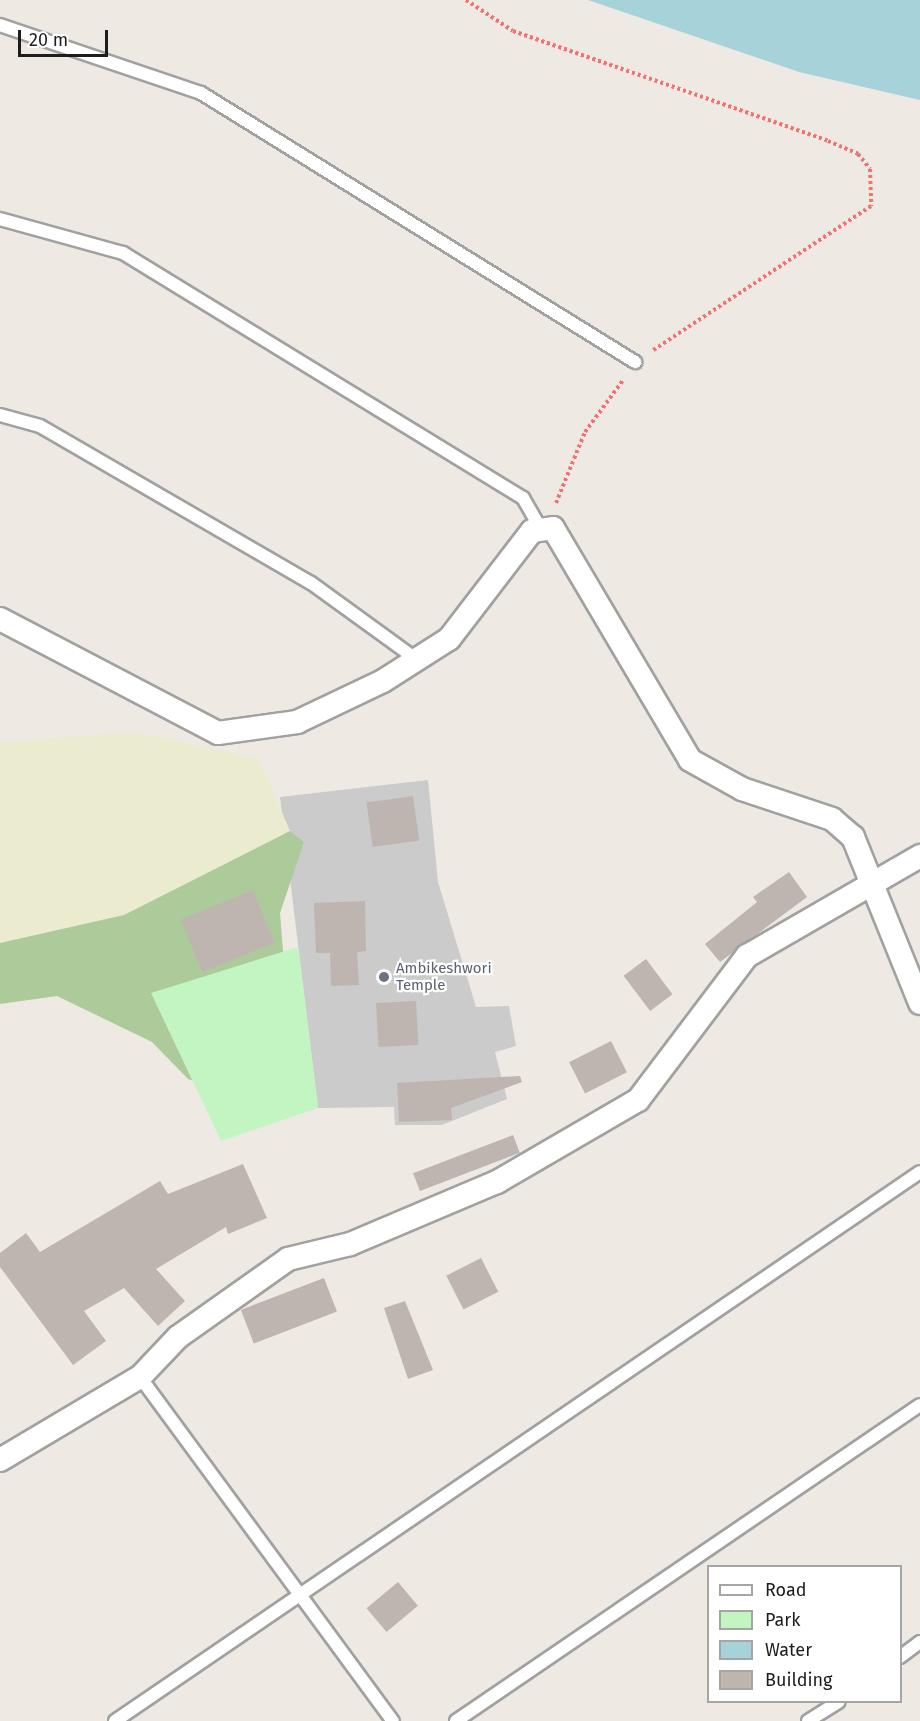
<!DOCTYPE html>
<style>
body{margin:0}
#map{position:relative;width:920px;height:1721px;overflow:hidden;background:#eee9e3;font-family:"Fira Sans",sans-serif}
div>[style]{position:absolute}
.religious>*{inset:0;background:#cbcbcb}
.farmland>*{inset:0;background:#ebebd0}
.forest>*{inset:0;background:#adca9b}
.park>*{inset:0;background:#c3f5c3}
.water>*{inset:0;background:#a6d2d9}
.building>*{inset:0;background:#beb5b0;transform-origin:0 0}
.path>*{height:4px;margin-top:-2px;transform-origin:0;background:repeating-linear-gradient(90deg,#f07372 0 3px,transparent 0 6px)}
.roads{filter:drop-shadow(2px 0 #a1a1a1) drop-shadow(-2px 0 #a1a1a1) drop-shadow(0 2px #a1a1a1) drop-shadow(0 -2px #a1a1a1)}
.lane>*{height:12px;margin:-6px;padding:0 6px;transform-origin:6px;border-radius:6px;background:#fff}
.street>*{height:22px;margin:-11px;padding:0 11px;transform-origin:11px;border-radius:11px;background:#fff}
.dots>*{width:16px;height:16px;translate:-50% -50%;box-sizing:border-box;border:3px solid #fff;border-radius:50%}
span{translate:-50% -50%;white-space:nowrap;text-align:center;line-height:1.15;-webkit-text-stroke:4.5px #fff;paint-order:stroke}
.worship-label{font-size:15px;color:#5b616d}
.left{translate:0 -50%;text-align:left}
.legend{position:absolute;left:707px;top:1565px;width:195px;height:138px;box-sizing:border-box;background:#fff;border:2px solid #a5a5a5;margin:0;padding:8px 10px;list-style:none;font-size:18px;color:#1d1d1d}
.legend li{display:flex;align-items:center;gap:12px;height:30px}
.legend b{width:30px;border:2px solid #a5a5a5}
.scale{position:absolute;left:18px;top:30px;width:90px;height:27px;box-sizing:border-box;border:3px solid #1d1d1d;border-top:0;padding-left:8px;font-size:18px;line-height:21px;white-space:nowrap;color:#1d1d1d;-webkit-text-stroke:4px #fff;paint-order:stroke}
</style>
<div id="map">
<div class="religious">
<i style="clip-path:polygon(428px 780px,438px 882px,476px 1007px,509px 1006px,516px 1046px,495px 1052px,507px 1099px,442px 1125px,395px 1125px,394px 1107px,318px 1108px,280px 797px)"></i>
</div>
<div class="farmland">
<i style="clip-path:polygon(134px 732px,259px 759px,290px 831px,124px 915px,0 943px,0 742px)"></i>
</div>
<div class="forest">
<i style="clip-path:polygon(290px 831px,304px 842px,280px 913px,290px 1039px,255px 1101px,188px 1079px,152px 1042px,57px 996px,0 1004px,0 943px,124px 915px)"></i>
</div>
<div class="park">
<i style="clip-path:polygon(298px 947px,318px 1108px,221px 1141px,151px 993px)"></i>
</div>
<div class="water">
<i style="clip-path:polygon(588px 0,920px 0,920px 100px,799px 72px)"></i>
</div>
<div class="building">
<i style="left:413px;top:796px;width:45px;height:47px;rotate:82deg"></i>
<i style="clip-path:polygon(789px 872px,807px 897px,720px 962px,705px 944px,757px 902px,753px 897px)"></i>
<i style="left:253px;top:890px;width:57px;height:78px;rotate:68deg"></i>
<i style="clip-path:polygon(365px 901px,366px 951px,357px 952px,359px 985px,331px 986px,330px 953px,316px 953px,314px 903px)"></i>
<i style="left:646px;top:959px;width:44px;height:28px;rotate:53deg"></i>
<i style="left:416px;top:1001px;width:44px;height:40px;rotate:87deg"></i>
<i style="left:611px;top:1041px;width:35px;height:47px;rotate:63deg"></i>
<i style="clip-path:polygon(520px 1076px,522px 1082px,451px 1108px,452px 1120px,399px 1122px,397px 1083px)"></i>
<i style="left:513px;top:1135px;width:19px;height:107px;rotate:69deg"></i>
<i style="clip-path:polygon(243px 1164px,267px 1218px,228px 1234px,226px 1227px,156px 1269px,185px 1301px,158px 1326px,124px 1288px,84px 1311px,106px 1341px,73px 1365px,0 1267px,0 1253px,26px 1233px,40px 1252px,160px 1181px,168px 1194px)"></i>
<i style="left:481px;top:1258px;width:38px;height:39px;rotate:63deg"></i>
<i style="left:324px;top:1278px;width:36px;height:89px;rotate:69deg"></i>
<i style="clip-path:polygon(405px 1301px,433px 1370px,408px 1379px,384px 1308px)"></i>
<i style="left:398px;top:1582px;width:31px;height:41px;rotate:50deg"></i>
</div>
<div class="path">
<i style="left:466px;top:0;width:56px;rotate:33.4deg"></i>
<i style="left:513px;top:31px;width:334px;rotate:19.2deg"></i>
<i style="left:828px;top:141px;width:33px;rotate:23deg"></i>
<i style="left:858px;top:154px;width:19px;rotate:51deg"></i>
<i style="left:870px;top:169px;width:37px;rotate:88deg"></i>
<i style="left:871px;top:206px;width:263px;rotate:146.5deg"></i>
<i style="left:556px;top:503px;width:77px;rotate:-67.8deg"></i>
<i style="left:585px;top:432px;width:66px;rotate:-53.7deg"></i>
</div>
<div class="roads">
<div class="lane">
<i style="left:0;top:25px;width:212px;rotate:18.7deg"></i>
<i style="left:201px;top:93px;width:511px;rotate:31.79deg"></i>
<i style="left:0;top:219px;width:128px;rotate:15.5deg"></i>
<i style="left:123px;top:253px;width:469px;rotate:31.5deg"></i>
<i style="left:523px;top:498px;width:34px;rotate:60deg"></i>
<i style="left:0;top:415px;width:41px;rotate:15.4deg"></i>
<i style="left:40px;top:426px;width:313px;rotate:30.1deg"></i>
<i style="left:311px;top:583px;width:130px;rotate:35.9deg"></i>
<i style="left:140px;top:1377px;width:427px;rotate:53.7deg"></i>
<i style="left:900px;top:1657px;width:25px;rotate:-37deg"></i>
<i style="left:115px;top:1721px;width:974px;rotate:-34.29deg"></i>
<i style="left:456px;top:1721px;width:561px;rotate:-34.26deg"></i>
<i style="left:808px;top:1721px;width:36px;rotate:-32deg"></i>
</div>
<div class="street">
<i style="left:0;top:619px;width:246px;rotate:27.6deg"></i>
<i style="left:218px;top:733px;width:80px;rotate:-7.9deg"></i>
<i style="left:297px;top:722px;width:95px;rotate:-25.5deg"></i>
<i style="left:383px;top:681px;width:78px;rotate:-32.5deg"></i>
<i style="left:449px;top:639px;width:136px;rotate:-52.5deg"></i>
<i style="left:532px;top:531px;width:21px;rotate:-8deg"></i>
<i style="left:553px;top:528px;width:269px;rotate:59.4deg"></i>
<i style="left:690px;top:760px;width:60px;rotate:29.1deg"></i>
<i style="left:742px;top:789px;width:95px;rotate:18.4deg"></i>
<i style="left:832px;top:819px;width:28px;rotate:41deg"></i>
<i style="left:853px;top:837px;width:179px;rotate:68deg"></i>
<i style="left:0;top:1460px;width:163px;rotate:-30.7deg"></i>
<i style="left:140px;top:1377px;width:55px;rotate:-46.5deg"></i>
<i style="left:178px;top:1337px;width:135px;rotate:-35.3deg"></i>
<i style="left:288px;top:1259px;width:64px;rotate:-13.6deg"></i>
<i style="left:350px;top:1244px;width:160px;rotate:-22.9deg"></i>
<i style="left:497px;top:1182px;width:163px;rotate:-30.2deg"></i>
<i style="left:638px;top:1100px;width:181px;rotate:-52.9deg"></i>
<i style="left:747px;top:956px;width:200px;rotate:-30deg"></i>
</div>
</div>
<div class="dots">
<i style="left:384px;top:977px;background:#6b7280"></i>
</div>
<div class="worship-label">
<span class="left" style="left:396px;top:977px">Ambikeshwori<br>Temple</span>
</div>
<ul class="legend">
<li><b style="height:8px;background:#fff"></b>Road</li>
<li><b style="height:16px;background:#c3f5c3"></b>Park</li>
<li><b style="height:16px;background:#a6d2d9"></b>Water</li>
<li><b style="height:16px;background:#beb5b0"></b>Building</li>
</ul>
<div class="scale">20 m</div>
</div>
